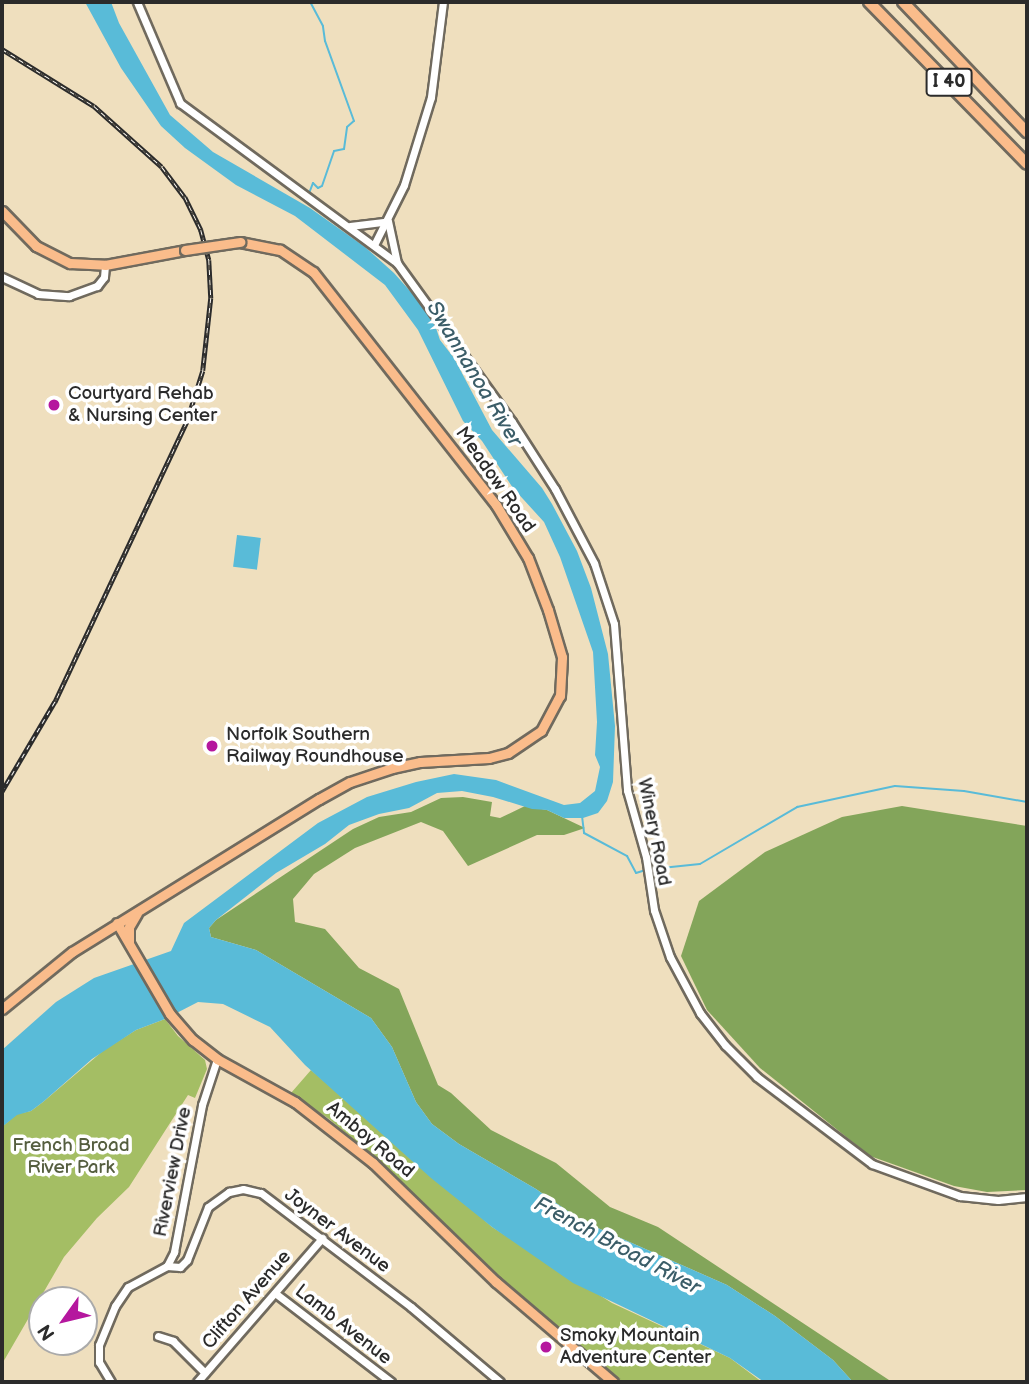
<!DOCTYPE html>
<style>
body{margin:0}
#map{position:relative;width:1029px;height:1384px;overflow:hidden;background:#efdfbe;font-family:"Balsamiq Sans",sans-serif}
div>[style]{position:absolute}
.green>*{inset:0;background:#a4be64}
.forest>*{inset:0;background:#83a55a}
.water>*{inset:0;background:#59bbd8;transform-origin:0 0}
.stream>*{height:2px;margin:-1px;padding:0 1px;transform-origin:1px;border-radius:1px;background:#59bbd8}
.roads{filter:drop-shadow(2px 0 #706a5e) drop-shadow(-2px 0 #706a5e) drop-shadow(0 2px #706a5e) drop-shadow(0 -2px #706a5e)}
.minor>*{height:7px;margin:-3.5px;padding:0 3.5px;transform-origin:3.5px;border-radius:3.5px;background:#fff}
.major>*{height:9px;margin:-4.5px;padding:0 4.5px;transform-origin:4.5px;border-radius:4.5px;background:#fabc8b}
.highway>*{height:10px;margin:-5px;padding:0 5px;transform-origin:5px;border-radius:5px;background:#fabc8b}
.rail>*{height:4.5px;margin-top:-2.25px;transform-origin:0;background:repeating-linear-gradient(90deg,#fff 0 5px,#2b2b2b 0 10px);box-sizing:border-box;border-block:2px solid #2b2b2b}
.bridges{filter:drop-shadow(2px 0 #706a5e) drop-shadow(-2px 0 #706a5e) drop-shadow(0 2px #706a5e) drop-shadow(0 -2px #706a5e)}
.major-bridge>*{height:9px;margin:-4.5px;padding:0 4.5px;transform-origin:4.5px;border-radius:4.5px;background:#fabc8b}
.dots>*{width:19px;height:19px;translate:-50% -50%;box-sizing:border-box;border:4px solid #fff;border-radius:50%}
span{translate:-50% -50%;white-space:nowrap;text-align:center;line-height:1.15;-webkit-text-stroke:7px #fff;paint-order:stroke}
.shield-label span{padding:2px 5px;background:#fff;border:2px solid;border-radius:5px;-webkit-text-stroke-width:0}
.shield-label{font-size:18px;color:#2b2b2b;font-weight:700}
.poi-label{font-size:19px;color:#2b2b2b}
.left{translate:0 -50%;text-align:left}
.street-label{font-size:19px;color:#2b2b2b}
.park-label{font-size:19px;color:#555e3f}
.water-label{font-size:21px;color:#3b5d68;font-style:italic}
.frame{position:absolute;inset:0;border:4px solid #2b2b2b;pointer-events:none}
.north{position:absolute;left:28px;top:1286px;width:70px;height:70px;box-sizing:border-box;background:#fff;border:2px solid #aaa;border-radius:50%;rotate:236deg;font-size:19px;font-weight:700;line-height:28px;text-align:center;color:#2b2b2b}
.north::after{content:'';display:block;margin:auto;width:24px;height:32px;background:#b5179e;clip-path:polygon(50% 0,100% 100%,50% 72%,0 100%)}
</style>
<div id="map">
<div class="green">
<i style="clip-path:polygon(165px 1019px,178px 1036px,205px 1060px,207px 1069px,195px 1098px,188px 1095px,129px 1187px,97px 1218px,64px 1257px,2px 1364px,2px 1127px,17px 1114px,31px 1111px,43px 1102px,104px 1050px,136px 1030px)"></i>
<i style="clip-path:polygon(311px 1070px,492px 1227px,612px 1303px,730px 1358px,762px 1382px,621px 1382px,498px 1275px,388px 1169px,329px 1119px,291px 1093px)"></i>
</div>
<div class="forest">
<i style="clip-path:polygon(463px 797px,492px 802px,490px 816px,500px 818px,525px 806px,547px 810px,585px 828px,564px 835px,537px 835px,468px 866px,443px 831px,421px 822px,355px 848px,314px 874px,293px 899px,295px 922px,325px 929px,359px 968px,399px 989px,438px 1085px,451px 1093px,491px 1130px,556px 1163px,610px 1207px,658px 1227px,892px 1382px,853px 1382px,833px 1360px,775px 1316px,727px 1285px,582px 1221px,536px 1189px,459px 1144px,432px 1124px,416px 1102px,392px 1047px,371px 1018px,256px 950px,211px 937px,209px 928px,216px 920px,353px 829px,379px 817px,411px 812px,441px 798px)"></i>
<i style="clip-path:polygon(902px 806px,1027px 826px,1027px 1190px,987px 1192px,954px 1186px,870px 1156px,760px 1068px,707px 1010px,681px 956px,699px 901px,765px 852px,842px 817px)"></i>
</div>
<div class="water">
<i style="clip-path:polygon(85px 2px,111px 2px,119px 23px,170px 115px,213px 152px,310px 208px,365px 247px,394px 273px,418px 300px,435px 325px,440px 340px,454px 358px,492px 430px,542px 488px,552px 504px,577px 551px,591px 588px,608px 654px,615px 726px,613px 782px,607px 801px,598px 813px,583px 818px,564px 818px,547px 810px,532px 809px,493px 797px,462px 791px,437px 793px,409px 808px,379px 814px,349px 825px,325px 844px,276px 873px,216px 920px,209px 928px,211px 937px,256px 950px,371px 1018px,392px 1047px,416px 1102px,432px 1124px,459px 1144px,536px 1189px,582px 1221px,727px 1285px,775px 1316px,833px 1360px,853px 1382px,764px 1382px,730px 1358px,573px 1283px,492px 1227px,431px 1178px,305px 1065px,270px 1027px,223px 1004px,198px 1002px,165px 1019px,136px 1030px,92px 1059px,43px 1102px,31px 1111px,17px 1115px,2px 1127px,2px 1050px,56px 1002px,94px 978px,171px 951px,184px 923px,318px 823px,367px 797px,416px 782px,454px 774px,496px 780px,564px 805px,580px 803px,595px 791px,600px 767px,595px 755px,597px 722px,593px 652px,560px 557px,544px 522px,513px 488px,482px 441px,463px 421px,418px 330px,385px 285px,295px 216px,236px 185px,185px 148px,161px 126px,121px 68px)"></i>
<i style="left:237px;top:535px;width:24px;height:32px;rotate:7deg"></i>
</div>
<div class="stream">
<i style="left:308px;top:196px;width:14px;rotate:-69deg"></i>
<i style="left:313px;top:183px;width:7px;rotate:45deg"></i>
<i style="left:318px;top:188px;width:4px;rotate:-27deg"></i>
<i style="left:322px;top:186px;width:37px;rotate:-71deg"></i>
<i style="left:334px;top:151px;width:10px;rotate:-11deg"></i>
<i style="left:344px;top:149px;width:22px;rotate:-82deg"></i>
<i style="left:347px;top:127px;width:9px;rotate:-41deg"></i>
<i style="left:354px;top:121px;width:85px;rotate:-109.9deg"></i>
<i style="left:325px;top:41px;width:15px;rotate:-98deg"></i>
<i style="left:323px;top:26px;width:27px;rotate:-118deg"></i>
<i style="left:582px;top:816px;width:17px;rotate:83deg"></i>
<i style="left:584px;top:833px;width:49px;rotate:28.1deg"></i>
<i style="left:627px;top:856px;width:19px;rotate:62deg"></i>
<i style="left:636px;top:873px;width:10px;rotate:-17deg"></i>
<i style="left:652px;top:869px;width:48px;rotate:-5.9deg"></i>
<i style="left:700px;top:864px;width:113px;rotate:-30.4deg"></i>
<i style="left:797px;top:807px;width:100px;rotate:-12.1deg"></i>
<i style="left:895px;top:786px;width:69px;rotate:4.1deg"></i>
<i style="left:964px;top:791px;width:64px;rotate:9.9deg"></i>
</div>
<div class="roads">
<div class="minor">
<i style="left:137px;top:2px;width:110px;rotate:66.9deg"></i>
<i style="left:180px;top:103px;width:270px;rotate:36.4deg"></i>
<i style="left:397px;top:263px;width:196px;rotate:54.1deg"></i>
<i style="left:512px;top:422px;width:80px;rotate:57.3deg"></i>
<i style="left:555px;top:489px;width:84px;rotate:62.2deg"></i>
<i style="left:594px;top:563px;width:64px;rotate:71.8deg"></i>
<i style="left:614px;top:624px;width:167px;rotate:85.5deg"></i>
<i style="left:627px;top:790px;width:70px;rotate:74.2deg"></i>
<i style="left:646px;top:857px;width:54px;rotate:81.4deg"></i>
<i style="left:654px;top:910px;width:50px;rotate:71.2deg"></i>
<i style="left:670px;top:957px;width:64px;rotate:61.8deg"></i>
<i style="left:700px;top:1013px;width:41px;rotate:52deg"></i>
<i style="left:725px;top:1045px;width:45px;rotate:45deg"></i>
<i style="left:757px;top:1077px;width:144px;rotate:37.1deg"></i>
<i style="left:872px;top:1164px;width:94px;rotate:20deg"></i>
<i style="left:960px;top:1196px;width:38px;rotate:6deg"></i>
<i style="left:998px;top:1200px;width:29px;rotate:-6deg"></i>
<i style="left:350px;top:226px;width:38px;rotate:-7deg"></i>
<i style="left:388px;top:221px;width:43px;rotate:77.9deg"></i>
<i style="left:374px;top:245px;width:67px;rotate:-63.4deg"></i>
<i style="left:404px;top:185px;width:92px;rotate:-72.9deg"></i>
<i style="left:431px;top:97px;width:96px;rotate:-82.8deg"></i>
<i style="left:2px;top:277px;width:40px;rotate:25deg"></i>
<i style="left:38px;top:294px;width:31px;rotate:4deg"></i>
<i style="left:69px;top:296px;width:30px;rotate:-20deg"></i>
<i style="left:97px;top:286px;width:11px;rotate:-52deg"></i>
<i style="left:104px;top:277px;width:12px;rotate:-85deg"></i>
<i style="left:167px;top:1266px;width:13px;rotate:4deg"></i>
<i style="left:180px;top:1267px;width:10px;rotate:-45deg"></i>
<i style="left:187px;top:1260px;width:57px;rotate:-68.4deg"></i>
<i style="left:208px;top:1207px;width:26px;rotate:-36deg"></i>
<i style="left:229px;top:1192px;width:14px;rotate:-12deg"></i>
<i style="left:243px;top:1189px;width:18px;rotate:13deg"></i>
<i style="left:261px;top:1193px;width:188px;rotate:37.2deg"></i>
<i style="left:411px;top:1307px;width:116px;rotate:40.1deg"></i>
<i style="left:275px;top:1293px;width:146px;rotate:37.5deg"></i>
<i style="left:158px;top:1336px;width:16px;rotate:18deg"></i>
<i style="left:173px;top:1341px;width:45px;rotate:45deg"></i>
<i style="left:111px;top:1382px;width:23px;rotate:-121deg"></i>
<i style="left:99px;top:1362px;width:17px;rotate:-90deg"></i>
<i style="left:99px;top:1345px;width:42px;rotate:-67.7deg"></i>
<i style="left:115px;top:1306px;width:23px;rotate:-56deg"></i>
<i style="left:128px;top:1287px;width:44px;rotate:-28.3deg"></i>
<i style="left:167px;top:1266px;width:16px;rotate:-63deg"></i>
<i style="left:174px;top:1252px;width:150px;rotate:-79.2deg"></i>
<i style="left:202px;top:1105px;width:48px;rotate:-71.9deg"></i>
<i style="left:197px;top:1382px;width:191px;rotate:-49deg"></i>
</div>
<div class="major">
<i style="left:2px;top:211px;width:49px;rotate:45.8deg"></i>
<i style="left:36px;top:246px;width:38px;rotate:27deg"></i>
<i style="left:70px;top:263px;width:35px;rotate:3deg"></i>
<i style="left:105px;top:265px;width:81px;rotate:-10.6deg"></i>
<i style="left:117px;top:923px;width:105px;rotate:59.8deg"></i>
<i style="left:170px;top:1014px;width:35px;rotate:49deg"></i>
<i style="left:193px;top:1040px;width:31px;rotate:38deg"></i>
<i style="left:217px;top:1059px;width:89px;rotate:28.9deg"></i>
<i style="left:295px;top:1102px;width:99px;rotate:38deg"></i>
<i style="left:373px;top:1163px;width:171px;rotate:44.1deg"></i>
<i style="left:496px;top:1282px;width:154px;rotate:40.5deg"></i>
<i style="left:129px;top:942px;width:15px;rotate:-90deg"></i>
<i style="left:129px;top:927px;width:16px;rotate:-60deg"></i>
<i style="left:2px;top:1009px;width:90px;rotate:-39.2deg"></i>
<i style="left:72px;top:952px;width:291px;rotate:-31.8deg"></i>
<i style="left:319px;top:799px;width:35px;rotate:-29deg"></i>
<i style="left:350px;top:782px;width:44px;rotate:-18.4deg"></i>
<i style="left:392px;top:768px;width:29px;rotate:-12deg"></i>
<i style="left:420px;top:762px;width:69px;rotate:-3.3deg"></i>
<i style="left:489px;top:758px;width:20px;rotate:-15deg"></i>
<i style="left:508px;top:753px;width:40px;rotate:-34deg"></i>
<i style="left:541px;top:731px;width:40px;rotate:-62deg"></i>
<i style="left:560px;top:696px;width:39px;rotate:-87deg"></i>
<i style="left:562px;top:657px;width:49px;rotate:-106.6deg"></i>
<i style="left:548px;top:610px;width:56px;rotate:-111deg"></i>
<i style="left:528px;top:558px;width:62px;rotate:-121.1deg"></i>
<i style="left:496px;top:505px;width:296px;rotate:-128.1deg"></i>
<i style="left:313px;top:272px;width:40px;rotate:-146deg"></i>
<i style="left:280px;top:250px;width:41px;rotate:-168.7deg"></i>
</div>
<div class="highway">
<i style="left:869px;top:2px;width:226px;rotate:45.7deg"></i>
<i style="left:903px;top:2px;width:180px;rotate:46.4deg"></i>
</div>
</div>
<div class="rail">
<i style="left:2px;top:49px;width:108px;rotate:31.8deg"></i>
<i style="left:94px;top:106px;width:91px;rotate:41.9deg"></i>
<i style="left:162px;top:167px;width:38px;rotate:53deg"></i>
<i style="left:185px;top:197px;width:37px;rotate:64deg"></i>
<i style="left:201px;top:230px;width:31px;rotate:75deg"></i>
<i style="left:209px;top:260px;width:38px;rotate:87deg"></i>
<i style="left:211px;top:298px;width:73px;rotate:96.3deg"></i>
<i style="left:203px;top:371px;width:53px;rotate:107.4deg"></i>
<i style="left:187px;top:422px;width:310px;rotate:115.2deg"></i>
<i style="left:55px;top:702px;width:104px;rotate:120.5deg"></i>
</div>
<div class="bridges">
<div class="major-bridge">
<i style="left:185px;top:250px;width:56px;rotate:-8.3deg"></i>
</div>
</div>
<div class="dots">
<i style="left:54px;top:405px;background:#b5179e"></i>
<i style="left:212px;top:746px;background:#b5179e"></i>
<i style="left:546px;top:1347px;background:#b5179e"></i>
</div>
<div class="shield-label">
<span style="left:949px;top:82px">I 40</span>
</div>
<div class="poi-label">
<span class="left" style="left:68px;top:405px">Courtyard Rehab<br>&amp; Nursing Center</span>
<span class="left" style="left:226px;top:746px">Norfolk Southern<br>Railway Roundhouse</span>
<span class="left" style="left:560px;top:1347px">Smoky Mountain<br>Adventure Center</span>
</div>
<div class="street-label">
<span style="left:495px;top:480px;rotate:55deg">Meadow Road</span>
<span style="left:654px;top:832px;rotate:79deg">Winery Road</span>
<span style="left:370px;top:1140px;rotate:40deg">Amboy Road</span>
<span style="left:173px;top:1172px;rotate:-79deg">Riverview Drive</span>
<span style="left:337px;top:1231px;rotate:37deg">Joyner Avenue</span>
<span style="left:247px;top:1300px;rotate:-49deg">Clifton Avenue</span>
<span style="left:343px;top:1325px;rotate:38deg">Lamb Avenue</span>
</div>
<div class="park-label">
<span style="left:71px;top:1157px">French Broad<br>River Park</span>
</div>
<div class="water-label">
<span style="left:474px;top:374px;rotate:59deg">Swannanoa River</span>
<span style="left:617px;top:1246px;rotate:28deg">French Broad River</span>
</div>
<div class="frame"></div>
<div class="north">N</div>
</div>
